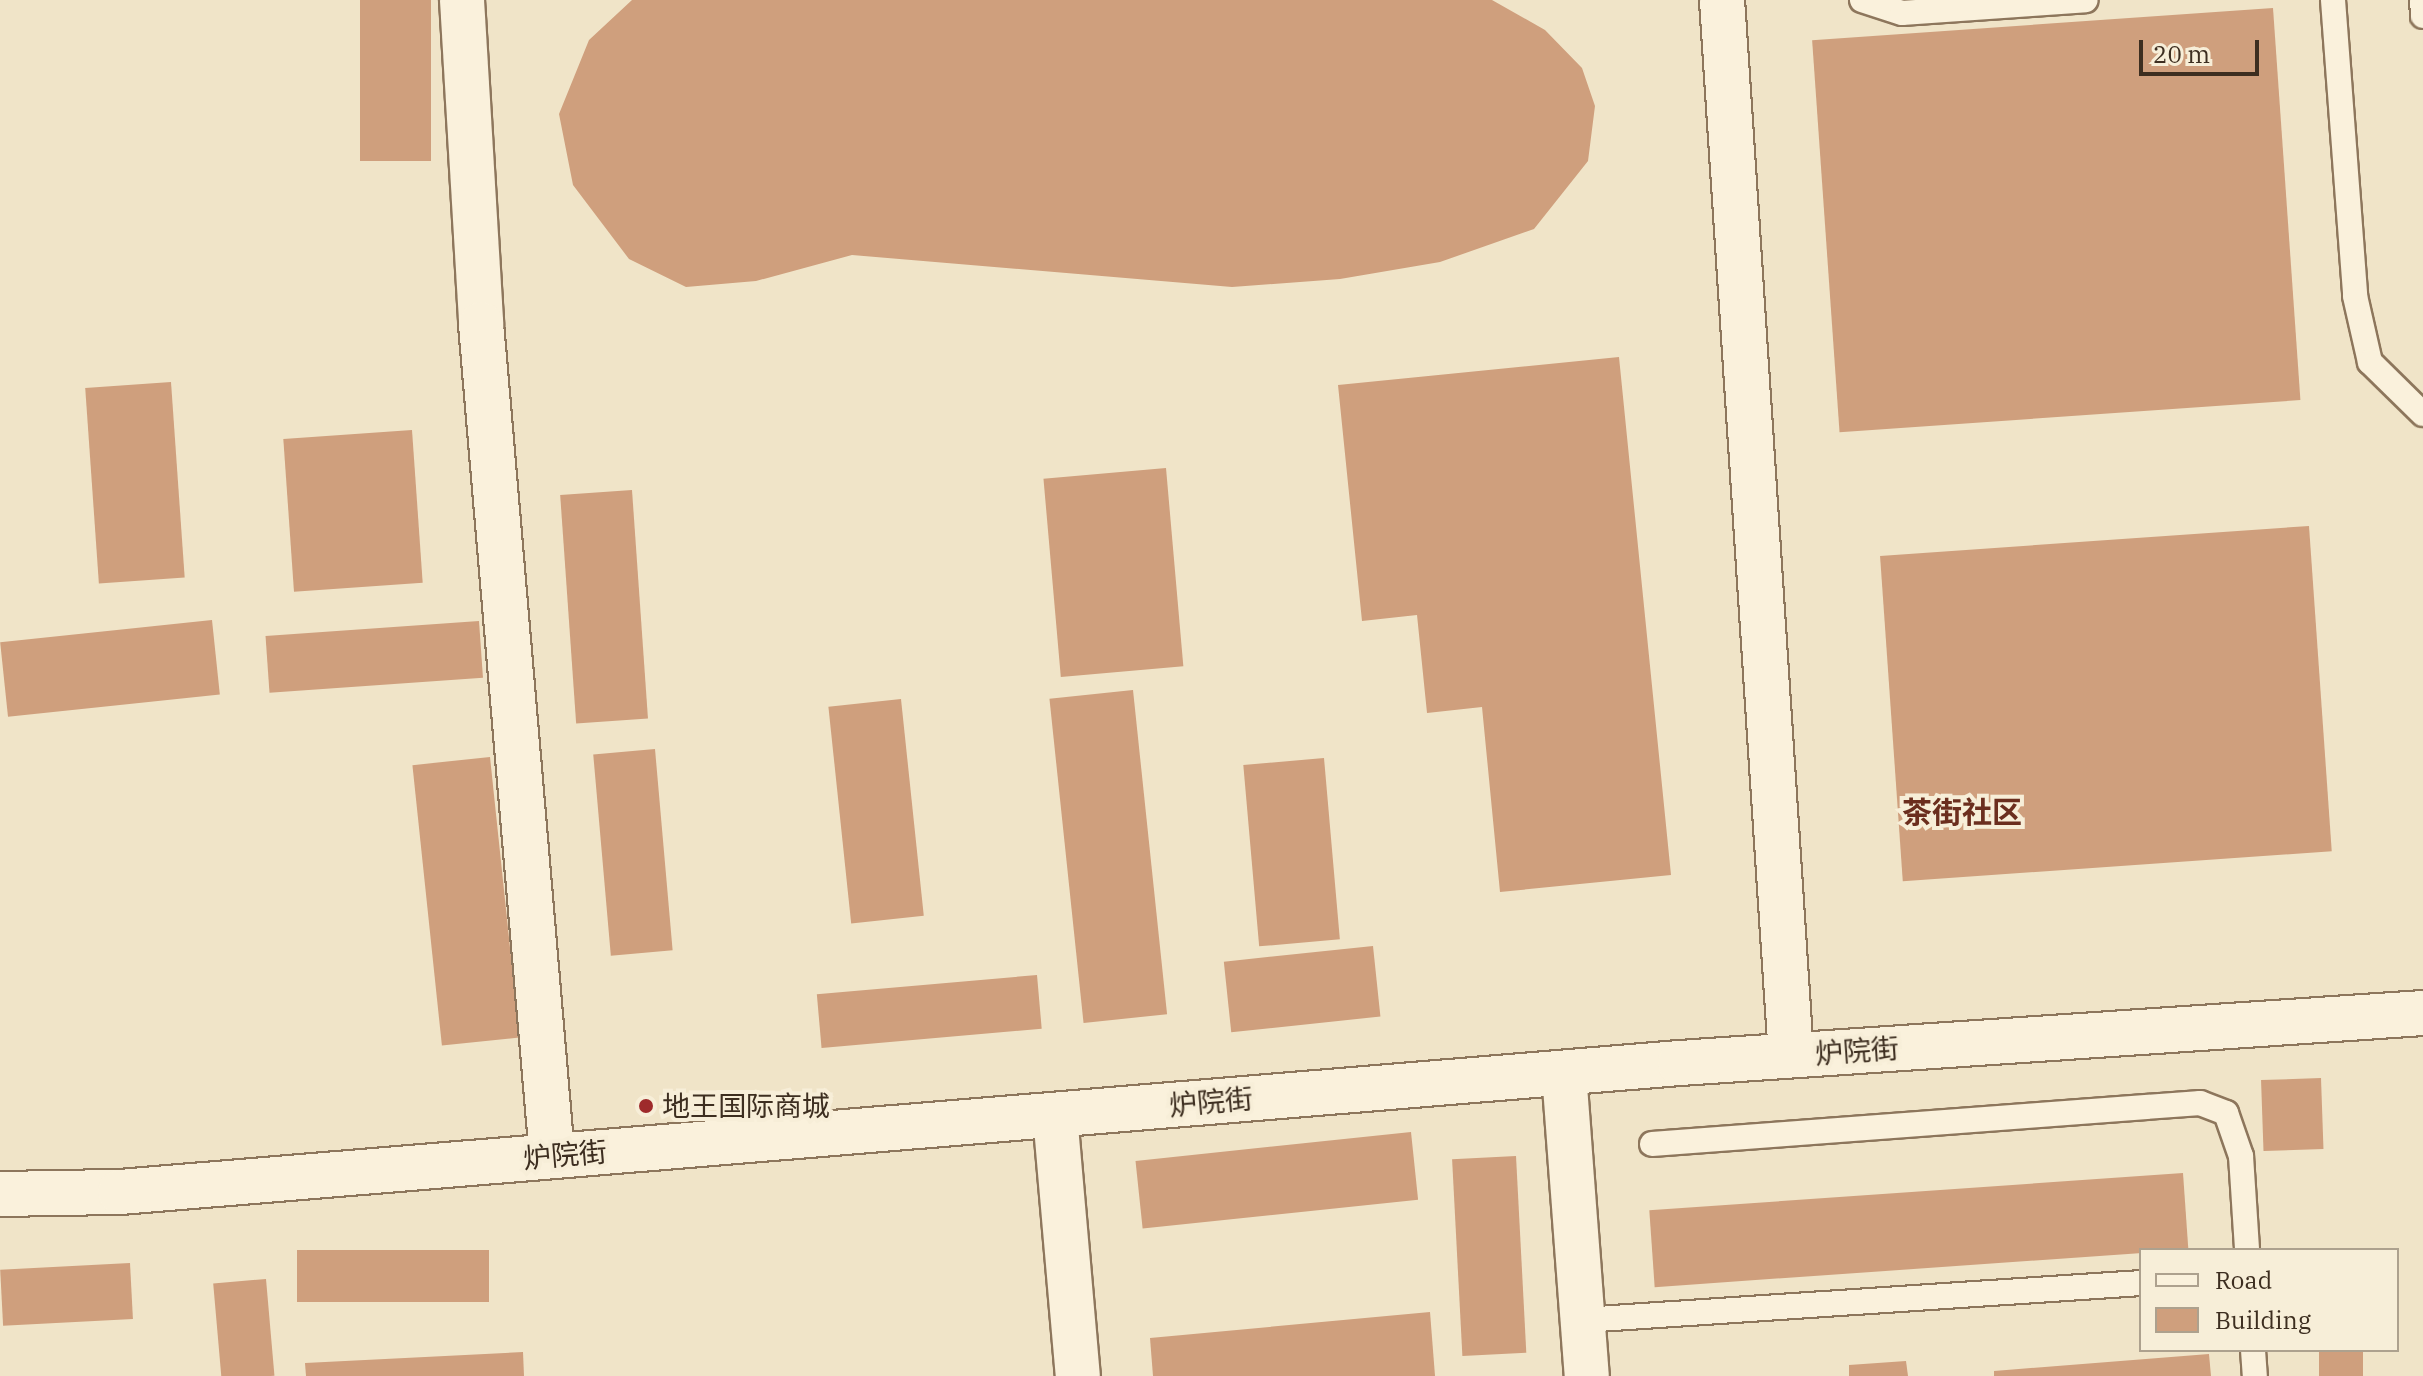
<!DOCTYPE html>
<meta charset="utf-8">
<style>
body{margin:0}
#map{position:relative;width:2423px;height:1376px;overflow:hidden;background:#f0e4c8;font-family:"IBM Plex Serif","Noto Sans SC",serif}
div>[style]{position:absolute}
.building>*{inset:0;background:#cf9f7d;transform-origin:0 0}
.roads{filter:drop-shadow(2px 0 #8d765c) drop-shadow(-2px 0 #8d765c) drop-shadow(0 2px #8d765c) drop-shadow(0 -2px #8d765c)}
.service>*{height:24px;margin:-12px;padding:0 12px;transform-origin:12px;border-radius:12px;background:#faf1dc}
.minor>*{height:44px;margin:-22px;padding:0 22px;transform-origin:22px;border-radius:22px;background:#faf1dc}
.dots>*{width:22px;height:22px;translate:-50% -50%;box-sizing:border-box;border:4px solid #f7eed8;border-radius:50%}
span{translate:-50% -50%;white-space:nowrap;text-align:center;line-height:1.15;-webkit-text-stroke:8px #f7eed8;paint-order:stroke}
.street-label{font-size:28px;color:#3d2e20}
.poi-label{font-size:28px;color:#3d2e20}
.left{translate:0 -50%;text-align:left}
.neighbourhood-label{font-size:30px;color:#6b2e1e;font-weight:700}
.legend{position:absolute;left:2139px;top:1248px;width:260px;height:104px;box-sizing:border-box;background:#f7eed8;border:2px solid #ada18e;margin:0;padding:10px 14px;list-style:none;font-size:24px;color:#3d2e20}
.legend li{display:flex;align-items:center;gap:16px;height:40px}
.legend b{width:40px;border:2px solid #ada18e}
.scale{position:absolute;left:2139px;top:40px;width:120px;height:36px;box-sizing:border-box;border:4px solid #3d2e20;border-top:0;padding-left:10px;font-size:24px;line-height:28px;white-space:nowrap;color:#3d2e20;-webkit-text-stroke:6px #f7eed8;paint-order:stroke}
</style>
<div id="map">
<div class="building">
<i style="left:360px;top:0;width:71px;height:161px"></i>
<i style="clip-path:polygon(632px 0,1492px 0,1545px 30px,1582px 68px,1595px 106px,1588px 161px,1534px 229px,1440px 262px,1340px 279px,1232px 287px,852px 255px,756px 281px,686px 287px,629px 259px,573px 185px,559px 114px,589px 40px)"></i>
<i style="left:2273px;top:8px;width:393px;height:462px;rotate:86deg"></i>
<i style="clip-path:polygon(1619px 357px,1671px 875px,1500px 892px,1482px 707px,1427px 713px,1417px 615px,1362px 621px,1338px 385px)"></i>
<i style="left:171px;top:382px;width:196px;height:86px;rotate:86deg"></i>
<i style="left:412px;top:430px;width:153px;height:129px;rotate:86deg"></i>
<i style="left:1166px;top:468px;width:199px;height:123px;rotate:85deg"></i>
<i style="left:632px;top:490px;width:229px;height:72px;rotate:86deg"></i>
<i style="left:2309px;top:526px;width:326px;height:430px;rotate:86deg"></i>
<i style="left:212px;top:620px;width:75px;height:213px;rotate:84deg"></i>
<i style="left:479px;top:621px;width:57px;height:214px;rotate:86deg"></i>
<i style="left:1133px;top:690px;width:326px;height:84px;rotate:84deg"></i>
<i style="left:901px;top:699px;width:218px;height:73px;rotate:84deg"></i>
<i style="left:655px;top:749px;width:202px;height:62px;rotate:85deg"></i>
<i style="left:490px;top:757px;width:282px;height:78px;rotate:84deg"></i>
<i style="left:1324px;top:758px;width:182px;height:81px;rotate:85deg"></i>
<i style="left:1373px;top:946px;width:71px;height:150px;rotate:84deg"></i>
<i style="left:1037px;top:975px;width:54px;height:221px;rotate:85deg"></i>
<i style="left:2321px;top:1078px;width:71px;height:60px;rotate:88deg"></i>
<i style="left:1411px;top:1132px;width:68px;height:277px;rotate:84deg"></i>
<i style="left:1516px;top:1156px;width:197px;height:64px;rotate:87deg"></i>
<i style="left:2183px;top:1173px;width:77px;height:535px;rotate:86deg"></i>
<i style="left:297px;top:1250px;width:192px;height:52px"></i>
<i style="left:130px;top:1263px;width:56px;height:130px;rotate:87deg"></i>
<i style="left:266px;top:1279px;width:97px;height:53px;rotate:85deg"></i>
<i style="clip-path:polygon(1430px 1312px,1435px 1376px,1153px 1376px,1150px 1338px)"></i>
<i style="left:2319px;top:1350px;width:44px;height:26px"></i>
<i style="clip-path:polygon(523px 1352px,524px 1376px,306px 1376px,305px 1363px)"></i>
<i style="clip-path:polygon(2209px 1354px,2211px 1376px,1994px 1376px,1994px 1371px)"></i>
<i style="clip-path:polygon(1906px 1361px,1908px 1376px,1849px 1376px,1849px 1365px)"></i>
</div>
<div class="roads">
<div class="service">
<i style="left:1862px;top:0;width:42px;rotate:18deg"></i>
<i style="left:1902px;top:13px;width:184px;rotate:-4deg"></i>
<i style="left:2333px;top:0;width:297px;rotate:85.7deg"></i>
<i style="left:2355px;top:296px;width:68px;rotate:77.2deg"></i>
<i style="left:2370px;top:362px;width:74px;rotate:44.5deg"></i>
<i style="left:2422px;top:0;width:16px;rotate:86deg"></i>
<i style="left:1652px;top:1144px;width:550px;rotate:-4.28deg"></i>
<i style="left:2200px;top:1103px;width:28px;rotate:21deg"></i>
<i style="left:2226px;top:1113px;width:46px;rotate:70.8deg"></i>
<i style="left:2241px;top:1156px;width:94px;rotate:86.3deg"></i>
<i style="left:1583px;top:1320px;width:559px;rotate:-3.79deg"></i>
<i style="left:2253px;top:1350px;width:26px;rotate:86deg"></i>
</div>
<div class="minor">
<i style="left:462px;top:0;width:325px;rotate:86.6deg"></i>
<i style="left:481px;top:324px;width:835px;rotate:85.12deg"></i>
<i style="left:1722px;top:0;width:1057px;rotate:86.26deg"></i>
<i style="left:1564px;top:1073px;width:304px;rotate:85.7deg"></i>
<i style="left:1055px;top:1115px;width:262px;rotate:85deg"></i>
<i style="left:0;top:1194px;width:120px;rotate:-1deg"></i>
<i style="left:120px;top:1192px;width:1565px;rotate:-4.73deg"></i>
<i style="left:1680px;top:1063px;width:745px;rotate:-3.85deg"></i>
</div>
</div>
<div class="dots">
<i style="left:646px;top:1106px;background:#9e2a2b"></i>
</div>
<div class="street-label">
<span style="left:1857px;top:1051px;rotate:-4deg">炉院街</span>
<span style="left:1211px;top:1102px;rotate:-5deg">炉院街</span>
<span style="left:565px;top:1155px;rotate:-5deg">炉院街</span>
</div>
<div class="poi-label">
<span class="left" style="left:662px;top:1106px">地王国际商城</span>
</div>
<div class="neighbourhood-label">
<span style="left:1962px;top:812px">茶街社区</span>
</div>
<ul class="legend">
<li><b style="height:10px;background:#faf1dc"></b>Road</li>
<li><b style="height:22px;background:#cf9f7d"></b>Building</li>
</ul>
<div class="scale">20 m</div>
</div>
